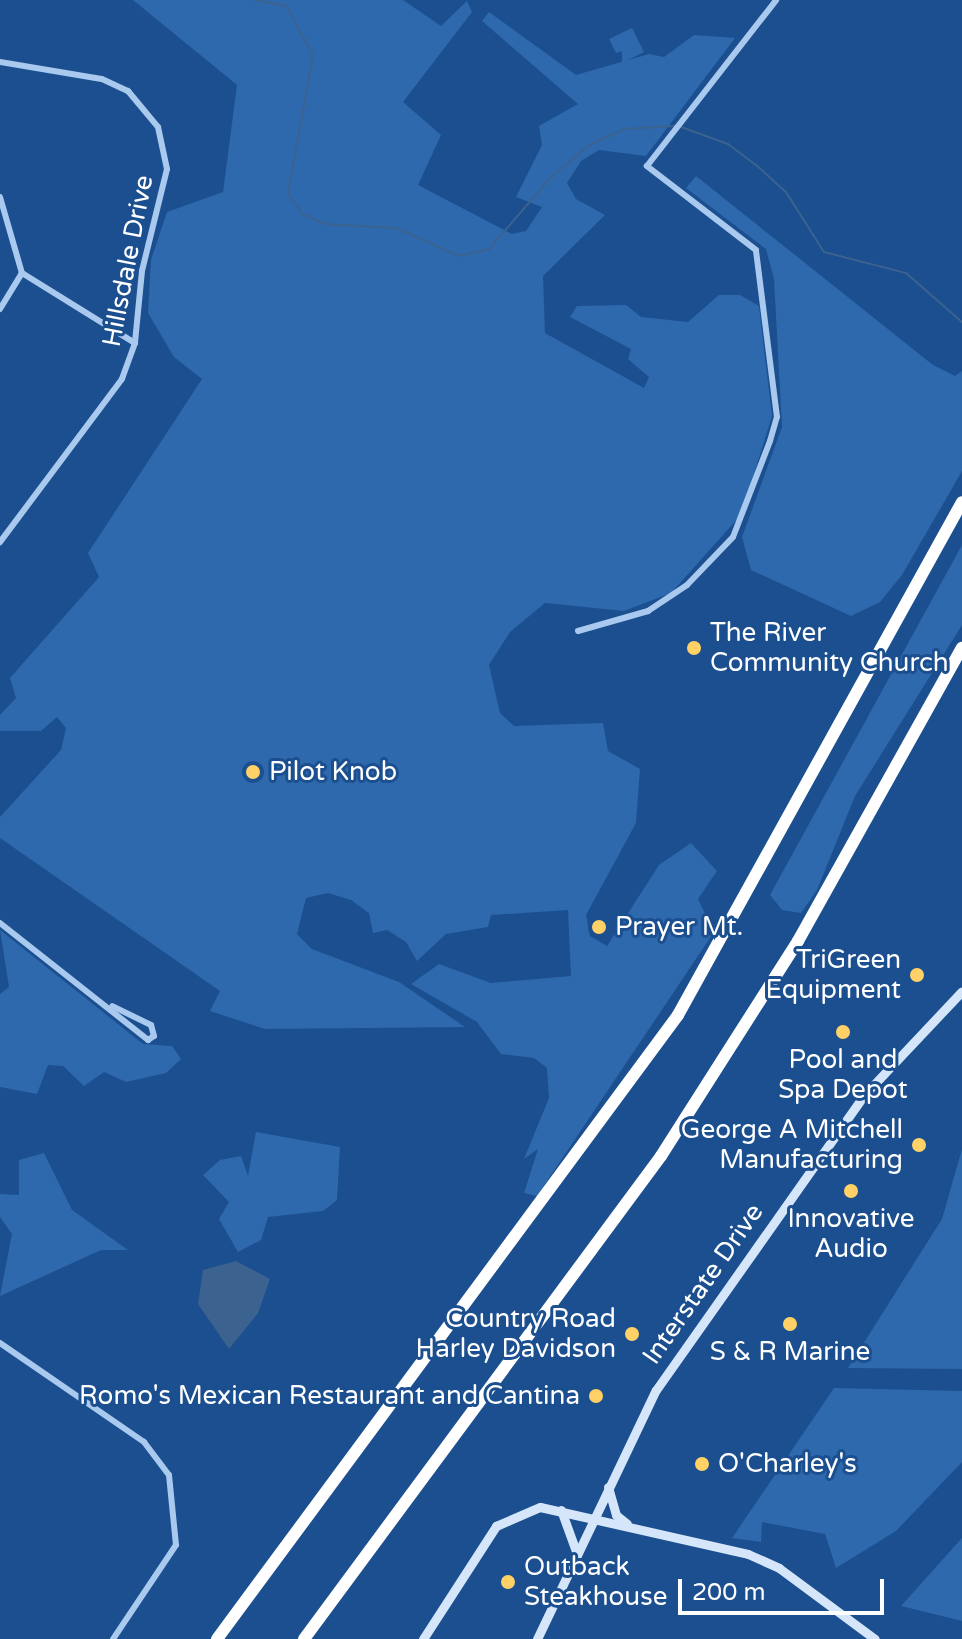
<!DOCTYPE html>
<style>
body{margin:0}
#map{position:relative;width:962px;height:1639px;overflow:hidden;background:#1b4f8f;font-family:"Varela Round",sans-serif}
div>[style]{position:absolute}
.green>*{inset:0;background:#2e69ad}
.water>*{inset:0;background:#3c6290}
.stream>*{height:2px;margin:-1px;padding:0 1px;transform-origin:1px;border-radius:1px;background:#3c6290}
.street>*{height:6px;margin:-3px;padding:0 3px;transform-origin:3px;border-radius:3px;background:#a9c9ee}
.secondary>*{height:9px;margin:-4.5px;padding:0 4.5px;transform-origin:4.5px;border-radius:4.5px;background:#d6e6fa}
.highway>*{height:12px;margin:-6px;padding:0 6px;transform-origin:6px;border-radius:6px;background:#fff}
.dots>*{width:22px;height:22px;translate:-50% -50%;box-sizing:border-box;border:4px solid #1b4f8f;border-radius:50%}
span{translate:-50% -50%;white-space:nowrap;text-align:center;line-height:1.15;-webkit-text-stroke:6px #1b4f8f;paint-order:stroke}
.street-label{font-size:26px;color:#fff}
.poi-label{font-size:26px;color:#fff}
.left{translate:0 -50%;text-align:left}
.right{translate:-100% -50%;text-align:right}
.scale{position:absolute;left:678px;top:1579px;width:206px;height:36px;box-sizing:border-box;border:4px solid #fff;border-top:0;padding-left:10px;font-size:24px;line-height:28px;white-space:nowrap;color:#fff;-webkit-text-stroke:6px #1b4f8f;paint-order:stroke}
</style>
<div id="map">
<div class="green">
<i style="clip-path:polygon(133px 0,403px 0,441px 26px,467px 1px,472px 12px,403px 102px,441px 135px,418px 185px,512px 234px,526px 231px,542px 207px,516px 197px,542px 145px,539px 126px,578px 104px,482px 21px,489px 12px,576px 75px,649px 54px,664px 57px,694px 35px,735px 38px,646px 156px,599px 150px,581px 161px,567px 183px,576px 199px,605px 215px,543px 276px,545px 333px,644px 388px,649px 377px,628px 359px,631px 349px,570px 317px,577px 306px,626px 305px,641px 317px,688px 322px,719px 295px,740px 295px,759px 306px,772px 416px,741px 515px,671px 593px,624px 611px,545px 603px,510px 632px,489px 665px,500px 713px,514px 726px,603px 723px,608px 751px,640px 769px,636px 823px,586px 915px,590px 936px,607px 946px,659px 865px,691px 843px,717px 871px,698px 899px,714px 932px,537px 1196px,524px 1193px,538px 1149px,524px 1159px,549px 1098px,547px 1068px,534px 1058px,501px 1054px,477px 1022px,411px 984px,439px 964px,491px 983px,571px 976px,568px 910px,491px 915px,488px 927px,446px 934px,417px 961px,406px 942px,387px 930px,373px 933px,369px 913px,351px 900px,328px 893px,306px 898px,297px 934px,312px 949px,399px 982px,465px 1027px,265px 1029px,210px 1011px,220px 991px,0 838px,0 817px,61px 750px,66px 728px,57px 717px,41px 731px,0 731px,0 715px,16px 698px,10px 678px,99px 577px,88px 553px,202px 379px,174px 357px,148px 313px,151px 260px,167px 212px,223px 192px,237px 85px)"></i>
<i style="clip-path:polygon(632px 28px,644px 52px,622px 63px,622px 51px,616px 53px,609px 39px)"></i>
<i style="clip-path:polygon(696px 176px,933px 365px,955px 376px,962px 371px,962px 471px,902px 575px,880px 602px,851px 616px,751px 570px,742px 537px,782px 427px,774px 279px,766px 249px,686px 188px)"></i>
<i style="clip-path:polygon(962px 545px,962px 625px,855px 796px,817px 890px,801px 913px,782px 910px,770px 895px)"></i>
<i style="clip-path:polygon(0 930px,143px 1044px,172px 1046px,181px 1059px,166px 1073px,126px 1082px,104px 1072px,84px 1086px,63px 1066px,48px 1065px,37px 1094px,0 1087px,0 994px,9px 987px)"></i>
<i style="clip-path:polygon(256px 1132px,340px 1147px,337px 1200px,323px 1211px,268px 1217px,261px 1240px,238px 1252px,219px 1219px,229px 1202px,203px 1175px,220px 1160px,241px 1156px,248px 1176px)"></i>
<i style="clip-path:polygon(962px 1149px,962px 1369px,848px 1368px,942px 1219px)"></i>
<i style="clip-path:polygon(44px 1153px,72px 1210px,128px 1250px,101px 1250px,0 1296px,12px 1234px,0 1217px,0 1194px,19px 1195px,19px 1160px)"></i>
<i style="clip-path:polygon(834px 1388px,962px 1391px,962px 1462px,896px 1531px,836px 1568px,825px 1534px,762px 1522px,761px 1542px,732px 1538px)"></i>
<i style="clip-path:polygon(962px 1538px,962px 1621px,901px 1606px)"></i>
</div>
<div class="water">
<i style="clip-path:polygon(236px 1261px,270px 1279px,258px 1313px,229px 1349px,198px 1304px,203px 1270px)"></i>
</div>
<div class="stream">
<i style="left:254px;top:0;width:34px;rotate:10deg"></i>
<i style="left:287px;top:6px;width:56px;rotate:62.5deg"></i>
<i style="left:313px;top:56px;width:139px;rotate:100.3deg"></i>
<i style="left:288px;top:193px;width:25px;rotate:56deg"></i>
<i style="left:302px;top:214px;width:25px;rotate:23deg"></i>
<i style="left:325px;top:224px;width:71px;rotate:3.2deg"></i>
<i style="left:396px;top:228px;width:69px;rotate:24deg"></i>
<i style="left:459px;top:256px;width:31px;rotate:-13deg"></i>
<i style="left:489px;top:249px;width:96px;rotate:-49.2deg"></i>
<i style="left:552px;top:176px;width:49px;rotate:-39.2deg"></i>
<i style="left:590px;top:145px;width:38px;rotate:-25deg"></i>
<i style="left:624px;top:129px;width:51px;rotate:-3.4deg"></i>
<i style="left:681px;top:127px;width:50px;rotate:19.9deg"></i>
<i style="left:728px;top:144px;width:34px;rotate:37deg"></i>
<i style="left:755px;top:164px;width:42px;rotate:42.1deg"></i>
<i style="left:786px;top:192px;width:71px;rotate:57.7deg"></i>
<i style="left:824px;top:252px;width:85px;rotate:14.4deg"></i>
<i style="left:906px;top:273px;width:74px;rotate:41.2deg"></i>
</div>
<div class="street">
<i style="left:0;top:62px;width:103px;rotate:9.5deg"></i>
<i style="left:102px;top:79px;width:29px;rotate:25deg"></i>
<i style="left:128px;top:91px;width:47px;rotate:50.2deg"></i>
<i style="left:158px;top:127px;width:43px;rotate:77.9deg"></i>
<i style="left:167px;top:169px;width:105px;rotate:103.8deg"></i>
<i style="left:142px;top:271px;width:72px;rotate:95.6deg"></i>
<i style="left:135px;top:343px;width:38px;rotate:110deg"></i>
<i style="left:122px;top:379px;width:204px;rotate:126.8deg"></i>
<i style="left:0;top:197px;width:79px;rotate:73.9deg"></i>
<i style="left:22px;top:273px;width:133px;rotate:31.8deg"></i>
<i style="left:0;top:309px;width:42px;rotate:-58.6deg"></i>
<i style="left:578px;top:631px;width:73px;rotate:-15.9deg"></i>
<i style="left:648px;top:611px;width:47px;rotate:-33.7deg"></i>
<i style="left:687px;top:585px;width:66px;rotate:-46.2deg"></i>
<i style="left:733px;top:537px;width:103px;rotate:-68.9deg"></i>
<i style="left:770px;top:441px;width:25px;rotate:-74deg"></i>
<i style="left:777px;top:417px;width:168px;rotate:-97.2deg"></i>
<i style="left:756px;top:250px;width:138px;rotate:-142.4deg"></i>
<i style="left:647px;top:166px;width:210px;rotate:-52.1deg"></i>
<i style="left:0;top:923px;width:189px;rotate:38.3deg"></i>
<i style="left:148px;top:1040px;width:7px;rotate:-34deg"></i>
<i style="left:154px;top:1036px;width:11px;rotate:-105deg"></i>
<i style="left:151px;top:1025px;width:43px;rotate:-154deg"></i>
<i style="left:0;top:1343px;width:175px;rotate:34.5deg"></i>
<i style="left:144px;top:1442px;width:41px;rotate:52.9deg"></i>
<i style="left:169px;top:1475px;width:70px;rotate:84.3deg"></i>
<i style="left:176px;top:1545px;width:113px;rotate:123.8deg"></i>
</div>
<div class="secondary">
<i style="left:608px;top:1487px;width:29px;rotate:74deg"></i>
<i style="left:616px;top:1515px;width:14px;rotate:39deg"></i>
<i style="left:561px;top:1510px;width:47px;rotate:70deg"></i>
<i style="left:423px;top:1639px;width:135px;rotate:-57.1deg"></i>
<i style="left:496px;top:1526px;width:48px;rotate:-23.4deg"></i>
<i style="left:540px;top:1507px;width:213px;rotate:12.7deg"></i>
<i style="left:748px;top:1554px;width:34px;rotate:24deg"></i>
<i style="left:779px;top:1568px;width:119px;rotate:36.5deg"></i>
<i style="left:537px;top:1639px;width:276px;rotate:-64.5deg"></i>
<i style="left:656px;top:1390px;width:362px;rotate:-54.8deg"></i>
<i style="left:865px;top:1094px;width:141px;rotate:-46.7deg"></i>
</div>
<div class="highway">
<i style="left:217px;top:1639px;width:776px;rotate:-53.54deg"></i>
<i style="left:678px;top:1015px;width:586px;rotate:-61.03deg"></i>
<i style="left:304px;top:1639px;width:601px;rotate:-53.53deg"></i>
<i style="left:661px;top:1156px;width:255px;rotate:-57.5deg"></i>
<i style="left:798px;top:941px;width:336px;rotate:-60.8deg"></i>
</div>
<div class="dots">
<i style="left:694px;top:648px;background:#ffd166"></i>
<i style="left:253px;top:772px;background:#ffd166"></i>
<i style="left:599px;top:927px;background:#ffd166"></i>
<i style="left:917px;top:975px;background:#ffd166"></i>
<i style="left:843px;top:1032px;background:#ffd166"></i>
<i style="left:919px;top:1145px;background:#ffd166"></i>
<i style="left:851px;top:1191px;background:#ffd166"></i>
<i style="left:790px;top:1324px;background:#ffd166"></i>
<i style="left:632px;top:1334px;background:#ffd166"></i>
<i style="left:596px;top:1396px;background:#ffd166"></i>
<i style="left:702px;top:1464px;background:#ffd166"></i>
<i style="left:508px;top:1582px;background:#ffd166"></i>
</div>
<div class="street-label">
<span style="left:128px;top:261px;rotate:-79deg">Hillsdale Drive</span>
<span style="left:703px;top:1284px;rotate:-55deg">Interstate Drive</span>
</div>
<div class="poi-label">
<span class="left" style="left:710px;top:648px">The River<br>Community Church</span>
<span class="left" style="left:269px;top:772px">Pilot Knob</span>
<span class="left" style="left:615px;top:927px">Prayer Mt.</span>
<span class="right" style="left:901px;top:975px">TriGreen<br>Equipment</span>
<span style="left:843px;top:1075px">Pool and<br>Spa Depot</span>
<span class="right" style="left:903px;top:1145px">George A Mitchell<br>Manufacturing</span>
<span style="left:851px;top:1234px">Innovative<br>Audio</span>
<span class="right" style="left:616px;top:1334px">Country Road<br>Harley Davidson</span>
<span style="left:790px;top:1352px">S &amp; R Marine</span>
<span class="right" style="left:580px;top:1396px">Romo's Mexican Restaurant and Cantina</span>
<span class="left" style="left:718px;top:1464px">O'Charley's</span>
<span class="left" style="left:524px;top:1582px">Outback<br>Steakhouse</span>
</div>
<div class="scale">200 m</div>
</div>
